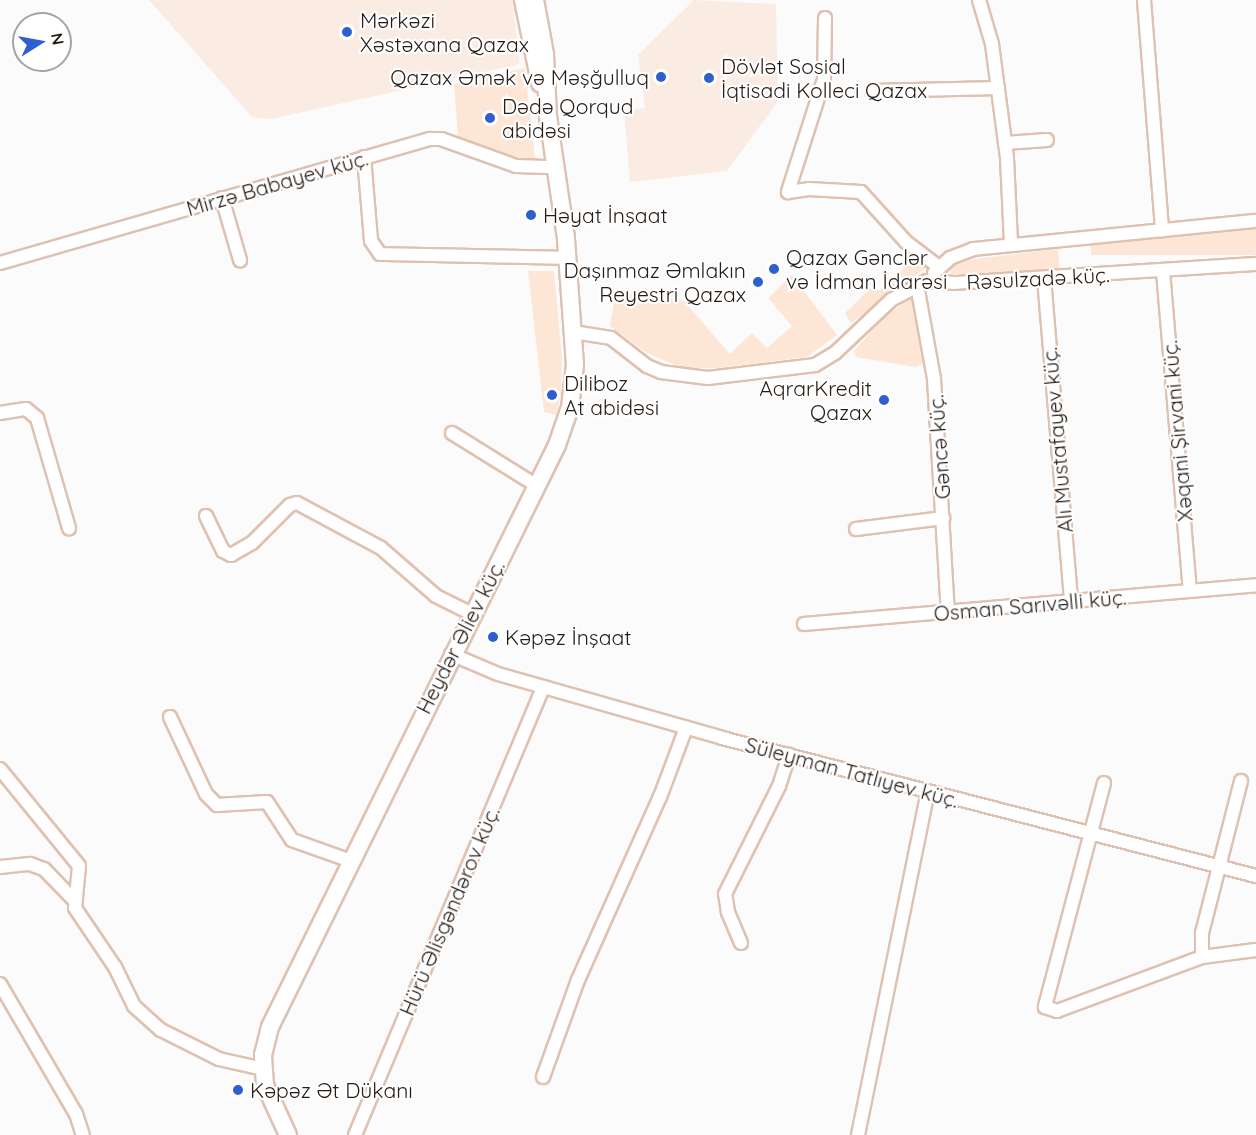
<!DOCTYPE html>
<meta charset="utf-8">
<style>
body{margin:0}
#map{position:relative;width:1256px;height:1135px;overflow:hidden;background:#fbfbfb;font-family:Quicksand,sans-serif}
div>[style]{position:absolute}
.built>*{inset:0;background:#fbece3}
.green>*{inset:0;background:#fee6d7;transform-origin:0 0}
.roads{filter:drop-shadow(2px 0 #dec2b1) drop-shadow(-2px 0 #dec2b1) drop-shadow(0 2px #dec2b1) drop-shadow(0 -2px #dec2b1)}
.street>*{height:12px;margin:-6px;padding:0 6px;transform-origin:6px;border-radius:6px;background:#fff}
.secondary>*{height:16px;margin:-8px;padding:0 8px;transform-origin:8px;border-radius:8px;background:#fff}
.dots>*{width:16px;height:16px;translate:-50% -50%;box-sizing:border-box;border:3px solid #fff;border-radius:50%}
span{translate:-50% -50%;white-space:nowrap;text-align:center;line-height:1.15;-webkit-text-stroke:4.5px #fff;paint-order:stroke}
.poi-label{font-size:21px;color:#261c15}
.left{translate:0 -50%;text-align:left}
.right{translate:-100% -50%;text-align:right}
.street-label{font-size:21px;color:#261c15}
.north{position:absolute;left:12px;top:12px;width:60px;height:60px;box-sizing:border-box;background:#fff;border:2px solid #a8a4a1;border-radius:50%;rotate:79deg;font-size:16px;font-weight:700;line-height:24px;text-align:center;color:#261c15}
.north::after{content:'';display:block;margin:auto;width:21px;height:27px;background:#2f5fce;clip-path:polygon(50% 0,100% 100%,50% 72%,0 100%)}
</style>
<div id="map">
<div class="built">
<i style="clip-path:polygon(149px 0,512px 0,520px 64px,271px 119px,252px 117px)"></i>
<i style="clip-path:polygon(694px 0,776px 4px,778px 101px,727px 171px,630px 182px,624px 111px,645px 108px,638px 55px)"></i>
</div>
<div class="green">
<i style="clip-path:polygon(525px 68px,535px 160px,493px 153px,458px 137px,454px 84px)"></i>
<i style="left:1256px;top:229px;width:26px;height:165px;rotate:90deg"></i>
<i style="clip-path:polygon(1058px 249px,1060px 272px,951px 274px,950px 266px,975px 259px)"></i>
<i style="clip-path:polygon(914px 259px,927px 267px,851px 323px,845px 313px,874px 285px,879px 291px)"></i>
<i style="clip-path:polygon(528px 271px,554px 271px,562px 359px,561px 394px,556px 415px,544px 412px)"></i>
<i style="clip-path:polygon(792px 275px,837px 335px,807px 357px,716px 368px,682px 368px,647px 353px,610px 326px,616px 291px,684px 301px,730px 354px,752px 333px,767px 348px,792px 326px,768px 298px)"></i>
<i style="clip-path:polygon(912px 298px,926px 362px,916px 367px,856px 357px,854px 351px,885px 316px)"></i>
</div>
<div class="roads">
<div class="street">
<i style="left:979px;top:0;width:46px;rotate:73.5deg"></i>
<i style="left:992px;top:44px;width:115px;rotate:82.5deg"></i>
<i style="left:1007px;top:158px;width:86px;rotate:87.3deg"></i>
<i style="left:1144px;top:0;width:231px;rotate:85.5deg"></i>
<i style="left:825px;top:18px;width:61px;rotate:90.9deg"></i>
<i style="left:824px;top:79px;width:119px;rotate:107.7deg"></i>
<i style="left:788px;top:192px;width:21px;rotate:-8deg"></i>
<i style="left:809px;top:189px;width:52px;rotate:3.3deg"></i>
<i style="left:861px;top:192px;width:67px;rotate:48deg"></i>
<i style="left:906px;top:242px;width:41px;rotate:37.1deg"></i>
<i style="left:872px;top:91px;width:126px;rotate:-1.4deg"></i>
<i style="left:1005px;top:143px;width:42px;rotate:-4.1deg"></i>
<i style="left:364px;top:157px;width:84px;rotate:85.2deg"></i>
<i style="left:371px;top:241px;width:16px;rotate:55deg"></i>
<i style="left:380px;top:254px;width:187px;rotate:1.2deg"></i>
<i style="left:222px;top:198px;width:65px;rotate:73.8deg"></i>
<i style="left:0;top:263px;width:448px;rotate:-16.1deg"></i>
<i style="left:430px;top:139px;width:11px"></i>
<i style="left:441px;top:139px;width:80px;rotate:19.8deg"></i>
<i style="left:516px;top:166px;width:38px;rotate:2deg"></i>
<i style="left:1163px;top:271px;width:321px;rotate:85.2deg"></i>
<i style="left:934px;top:273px;width:22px;rotate:-43deg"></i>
<i style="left:950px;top:258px;width:25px;rotate:-21deg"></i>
<i style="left:973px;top:249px;width:284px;rotate:-5.7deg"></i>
<i style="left:1044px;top:278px;width:324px;rotate:85.2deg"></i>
<i style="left:917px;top:285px;width:96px;rotate:79.7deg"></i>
<i style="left:934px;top:379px;width:233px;rotate:86.6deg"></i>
<i style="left:573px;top:332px;width:38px;rotate:9deg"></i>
<i style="left:611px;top:338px;width:46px;rotate:37.9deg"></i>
<i style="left:647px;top:366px;width:15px;rotate:23deg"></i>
<i style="left:661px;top:372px;width:47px;rotate:7.3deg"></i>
<i style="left:708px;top:378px;width:108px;rotate:-6.9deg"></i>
<i style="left:815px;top:365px;width:23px;rotate:-31deg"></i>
<i style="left:835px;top:353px;width:77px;rotate:-43.4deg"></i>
<i style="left:891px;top:300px;width:41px;rotate:-27.8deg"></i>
<i style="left:927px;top:281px;width:27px;rotate:4deg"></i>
<i style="left:954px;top:283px;width:303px;rotate:-3.6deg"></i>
<i style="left:0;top:413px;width:26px;rotate:-9deg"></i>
<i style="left:26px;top:409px;width:14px;rotate:39deg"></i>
<i style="left:37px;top:418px;width:115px;rotate:73.8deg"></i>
<i style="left:452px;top:433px;width:100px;rotate:31.9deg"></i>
<i style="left:206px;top:516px;width:39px;rotate:64deg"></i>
<i style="left:223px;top:551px;width:9px;rotate:27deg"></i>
<i style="left:231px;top:555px;width:24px;rotate:-30deg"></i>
<i style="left:252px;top:543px;width:54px;rotate:-45deg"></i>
<i style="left:290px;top:505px;width:7px;rotate:-16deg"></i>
<i style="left:297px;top:503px;width:95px;rotate:28.2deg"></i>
<i style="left:381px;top:548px;width:73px;rotate:41.1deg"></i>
<i style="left:436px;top:596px;width:40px;rotate:26.6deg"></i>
<i style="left:856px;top:529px;width:88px;rotate:-7.2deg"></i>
<i style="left:804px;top:624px;width:454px;rotate:-4.9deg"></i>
<i style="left:451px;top:654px;width:51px;rotate:23.1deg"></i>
<i style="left:498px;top:674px;width:233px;rotate:15.9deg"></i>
<i style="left:722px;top:738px;width:552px;rotate:14.49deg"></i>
<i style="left:170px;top:717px;width:85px;rotate:64.9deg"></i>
<i style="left:206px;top:794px;width:16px;rotate:45deg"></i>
<i style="left:217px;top:805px;width:50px;rotate:-3.4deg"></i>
<i style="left:267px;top:802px;width:45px;rotate:56.7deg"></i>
<i style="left:292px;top:840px;width:63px;rotate:19.6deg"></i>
<i style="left:0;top:769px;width:125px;rotate:50.8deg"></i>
<i style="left:79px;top:866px;width:42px;rotate:95.4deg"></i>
<i style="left:75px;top:908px;width:71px;rotate:55.9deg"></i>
<i style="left:115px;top:967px;width:43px;rotate:64deg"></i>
<i style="left:134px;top:1006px;width:36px;rotate:42deg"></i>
<i style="left:161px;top:1030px;width:65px;rotate:26.6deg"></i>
<i style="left:219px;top:1059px;width:45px;rotate:12.8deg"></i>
<i style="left:1104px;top:783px;width:232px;rotate:104.8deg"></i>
<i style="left:1045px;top:1007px;width:13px;rotate:18deg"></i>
<i style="left:1057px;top:1011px;width:155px;rotate:-20.4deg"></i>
<i style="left:1202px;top:957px;width:54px;rotate:-7.4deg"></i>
<i style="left:0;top:867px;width:30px;rotate:-6deg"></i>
<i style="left:30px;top:864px;width:15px;rotate:20deg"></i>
<i style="left:44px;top:869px;width:43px;rotate:45.9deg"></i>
<i style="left:741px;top:943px;width:34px;rotate:-113deg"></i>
<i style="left:728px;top:912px;width:18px;rotate:-99deg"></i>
<i style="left:725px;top:894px;width:121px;rotate:-63.4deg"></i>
<i style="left:779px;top:786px;width:33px;rotate:-72deg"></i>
<i style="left:1202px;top:957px;width:24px;rotate:-90deg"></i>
<i style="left:1202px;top:933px;width:157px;rotate:-75.6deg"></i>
<i style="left:0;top:984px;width:151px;rotate:59.7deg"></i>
<i style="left:76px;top:1114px;width:22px;rotate:72deg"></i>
<i style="left:543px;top:1077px;width:103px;rotate:-70.2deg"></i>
<i style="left:578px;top:980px;width:201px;rotate:-65.9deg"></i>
<i style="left:660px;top:797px;width:74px;rotate:-69.4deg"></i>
<i style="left:355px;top:1135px;width:486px;rotate:-67.2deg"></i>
<i style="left:858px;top:1135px;width:350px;rotate:-78.5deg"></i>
</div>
<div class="secondary">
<i style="left:523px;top:0;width:85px;rotate:78.4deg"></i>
<i style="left:288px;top:1135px;width:55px;rotate:-114.7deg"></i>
<i style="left:265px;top:1085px;width:30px;rotate:-94deg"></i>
<i style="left:263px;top:1055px;width:29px;rotate:-76deg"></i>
<i style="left:270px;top:1027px;width:649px;rotate:-63.75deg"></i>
<i style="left:557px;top:445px;width:39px;rotate:-71deg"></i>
<i style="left:570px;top:408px;width:43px;rotate:-83.4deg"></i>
<i style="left:575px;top:365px;width:127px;rotate:-94.1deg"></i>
<i style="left:566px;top:238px;width:123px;rotate:-98.4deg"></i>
<i style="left:548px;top:116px;width:62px;rotate:-92.8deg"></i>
<i style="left:545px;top:54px;width:55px;rotate:-100.5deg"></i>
</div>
</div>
<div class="dots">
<i style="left:347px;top:32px;background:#2f5fce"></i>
<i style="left:661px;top:77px;background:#2f5fce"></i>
<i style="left:709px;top:78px;background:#2f5fce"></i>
<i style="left:490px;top:118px;background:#2f5fce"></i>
<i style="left:531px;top:215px;background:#2f5fce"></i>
<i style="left:774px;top:269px;background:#2f5fce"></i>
<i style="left:758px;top:282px;background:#2f5fce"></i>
<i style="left:552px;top:395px;background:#2f5fce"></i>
<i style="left:884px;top:400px;background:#2f5fce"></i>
<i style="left:493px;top:637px;background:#2f5fce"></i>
<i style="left:238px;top:1090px;background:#2f5fce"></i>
</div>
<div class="poi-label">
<span class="left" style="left:360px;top:32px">Mərkəzi<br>Xəstəxana Qazax</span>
<span class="left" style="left:721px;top:78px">Dövlət Sosial<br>İqtisadi Kolleci Qazax</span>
<span class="right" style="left:649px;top:77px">Qazax Əmək və Məşğulluq</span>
<span class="left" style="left:502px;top:118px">Dədə Qorqud<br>abidəsi</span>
<span class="left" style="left:543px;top:215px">Həyat İnşaat</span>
<span class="left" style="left:786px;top:269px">Qazax Gənclər<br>və İdman İdarəsi</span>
<span class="right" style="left:746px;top:282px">Daşınmaz Əmlakın<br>Reyestri Qazax</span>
<span class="left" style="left:564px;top:395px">Diliboz<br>At abidəsi</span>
<span class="right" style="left:872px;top:400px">AqrarKredit<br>Qazax</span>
<span class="left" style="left:505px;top:637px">Kəpəz İnşaat</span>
<span class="left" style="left:250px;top:1090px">Kəpəz Ət Dükanı</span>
</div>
<div class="street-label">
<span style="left:277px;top:183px;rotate:-16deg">Mirzə Babayev küç.</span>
<span style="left:1038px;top:278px;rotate:-3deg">Rəsulzadə küç.</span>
<span style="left:1177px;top:431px;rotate:-95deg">Xəqani Şirvani küç.</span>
<span style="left:1057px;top:440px;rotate:-95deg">Alı Mustafayev küç.</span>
<span style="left:939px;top:447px;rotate:-94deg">Gəncə küç.</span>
<span style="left:1030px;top:605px;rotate:-5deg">Osman Sarıvəlli küç.</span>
<span style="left:460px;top:637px;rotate:-63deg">Heydər Əliev küç.</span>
<span style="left:852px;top:772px;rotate:15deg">Süleyman Tatlıyev küç.</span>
<span style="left:449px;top:911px;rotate:-67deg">Hürü Əlisgəndərov küç.</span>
</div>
<div class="north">N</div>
</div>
